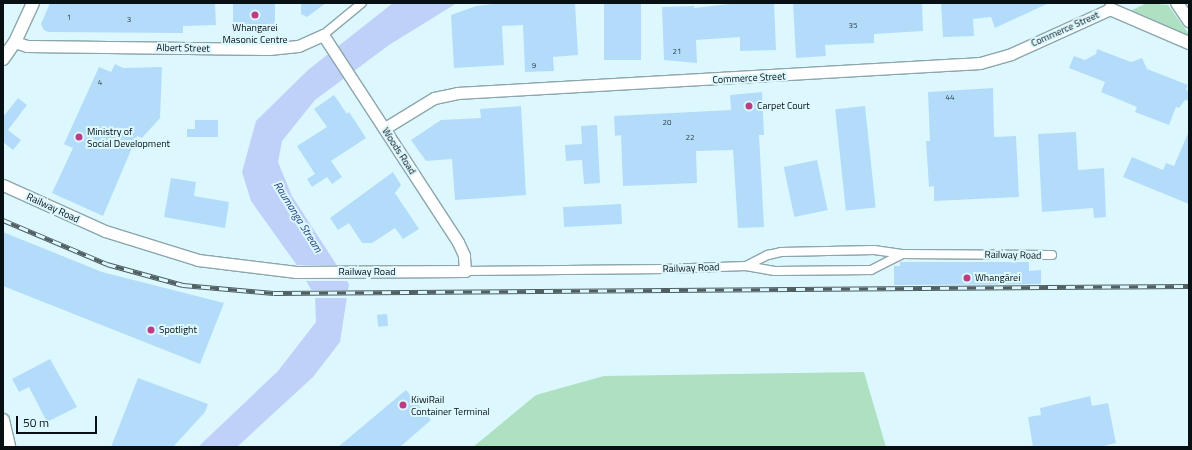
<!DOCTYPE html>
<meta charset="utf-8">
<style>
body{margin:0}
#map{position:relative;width:1192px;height:450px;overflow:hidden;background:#dcf8fe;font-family:"Titillium Web",sans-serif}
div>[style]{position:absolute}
.green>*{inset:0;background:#aee0c2}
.water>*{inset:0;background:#bfd1f9}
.pier>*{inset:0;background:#dcf8fe;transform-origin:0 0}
.building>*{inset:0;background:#b3dcfa;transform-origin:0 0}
.roads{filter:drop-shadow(1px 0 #8ca6ac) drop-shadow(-1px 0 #8ca6ac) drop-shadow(0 1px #8ca6ac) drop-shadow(0 -1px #8ca6ac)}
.minor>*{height:8px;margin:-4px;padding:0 4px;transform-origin:4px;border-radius:4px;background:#fff}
.tertiary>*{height:11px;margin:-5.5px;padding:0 5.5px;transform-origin:5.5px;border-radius:5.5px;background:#fff}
.secondary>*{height:12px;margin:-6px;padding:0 6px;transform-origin:6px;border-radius:6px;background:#fff}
.rail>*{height:4.5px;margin-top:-2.25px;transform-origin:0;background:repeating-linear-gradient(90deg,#dcf8fe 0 9px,#4f5f62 0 18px);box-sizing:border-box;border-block:1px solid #4f5f62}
.dots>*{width:11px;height:11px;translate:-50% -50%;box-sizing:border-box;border:2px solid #dcf8fe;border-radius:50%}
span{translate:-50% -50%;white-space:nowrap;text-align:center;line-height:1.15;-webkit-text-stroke:4px #dcf8fe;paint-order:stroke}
.number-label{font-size:8px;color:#32434c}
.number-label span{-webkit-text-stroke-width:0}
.poi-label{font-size:10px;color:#071012}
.left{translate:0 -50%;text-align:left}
.street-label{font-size:10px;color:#071012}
.water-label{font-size:11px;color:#2d437e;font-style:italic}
.frame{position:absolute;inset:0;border:4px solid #071012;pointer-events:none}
.scale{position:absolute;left:16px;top:416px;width:81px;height:18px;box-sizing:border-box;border:2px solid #071012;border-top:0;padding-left:5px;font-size:12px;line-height:14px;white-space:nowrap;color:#071012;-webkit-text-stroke:3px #dcf8fe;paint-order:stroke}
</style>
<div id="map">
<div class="green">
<i style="clip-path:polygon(1147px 3px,1168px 5px,1189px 34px,1189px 38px,1130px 11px)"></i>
<i style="clip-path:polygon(864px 372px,886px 447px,473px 447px,536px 395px,604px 376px)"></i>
</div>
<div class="water">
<i style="clip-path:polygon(393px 3px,457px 3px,389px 45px,315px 100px,282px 141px,278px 162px,292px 196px,349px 284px,340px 342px,313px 377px,237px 447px,198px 447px,278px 371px,316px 322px,315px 296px,296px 264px,251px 201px,242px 172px,256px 121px,308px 70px)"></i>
</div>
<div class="pier">
<i style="clip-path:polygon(295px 265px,339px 265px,349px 281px,304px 281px)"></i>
<i style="left:309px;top:290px;width:41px;height:8px"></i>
</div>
<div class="building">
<i style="clip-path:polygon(50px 3px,215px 3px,216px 25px,183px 26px,183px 33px,48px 32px,44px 30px,41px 24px)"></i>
<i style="left:233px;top:3px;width:42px;height:26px"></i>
<i style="clip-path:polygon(301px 3px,326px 3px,307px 17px,301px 14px)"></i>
<i style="clip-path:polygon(501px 3px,575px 3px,578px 55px,553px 57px,554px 71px,525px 72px,523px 25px,502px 26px,504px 65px,454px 68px,451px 15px,476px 6px)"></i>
<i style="left:604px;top:3px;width:37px;height:57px"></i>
<i style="clip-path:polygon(738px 3px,774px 3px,776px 50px,740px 51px,740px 37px,696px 40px,697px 63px,664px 60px,662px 7px,694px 6px,694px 8px)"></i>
<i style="clip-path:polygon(793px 3px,922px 3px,923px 31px,874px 34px,874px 43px,825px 45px,826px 56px,796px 58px)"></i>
<i style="clip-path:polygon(941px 3px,1049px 3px,995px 28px,991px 17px,973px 19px,974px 36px,943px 37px)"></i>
<i style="clip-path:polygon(1097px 49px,1131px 62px,1142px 58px,1147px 69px,1188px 85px,1186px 90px,1189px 91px,1189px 101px,1185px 100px,1179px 108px,1176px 107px,1169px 125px,1135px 112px,1137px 107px,1101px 92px,1105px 82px,1069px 68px,1074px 56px,1085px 60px,1096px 54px)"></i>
<i style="clip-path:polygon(115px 64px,123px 68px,162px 67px,160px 118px,142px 138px,137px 136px,103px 216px,52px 193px,73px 148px,64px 144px,99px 67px,111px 72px)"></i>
<i style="clip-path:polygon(993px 88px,994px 137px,1016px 136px,1019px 197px,934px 201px,934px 186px,929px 187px,926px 141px,930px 141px,928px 92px)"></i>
<i style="clip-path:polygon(762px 92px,764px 135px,759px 135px,764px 227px,738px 228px,733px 150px,696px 151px,697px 183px,623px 186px,621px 135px,615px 136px,614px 116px,731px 110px,730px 95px)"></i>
<i style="clip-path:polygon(334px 95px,347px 114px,349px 112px,366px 138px,331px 161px,342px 177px,332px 184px,327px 177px,312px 187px,307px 179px,315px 174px,297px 146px,327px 127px,314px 109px)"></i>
<i style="clip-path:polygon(18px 98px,27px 105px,8px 130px,21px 140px,13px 150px,3px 142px,3px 117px)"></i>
<i style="clip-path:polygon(521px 106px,526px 195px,455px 200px,452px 159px,426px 161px,411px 140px,441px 120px,481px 118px,480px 109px)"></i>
<i style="left:865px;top:106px;width:102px;height:30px;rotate:84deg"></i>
<i style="clip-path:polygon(195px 120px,218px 120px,218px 137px,187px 137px,187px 129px,195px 129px)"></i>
<i style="clip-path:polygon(597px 125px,600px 183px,584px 184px,582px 160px,566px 161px,565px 145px,582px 144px,581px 126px)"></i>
<i style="clip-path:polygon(1189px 131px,1189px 204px,1123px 177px,1132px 157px,1163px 170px,1166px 163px,1174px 166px)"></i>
<i style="clip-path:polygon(1076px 132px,1078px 170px,1104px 168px,1106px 217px,1094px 218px,1093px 208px,1042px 212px,1038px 134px)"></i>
<i style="left:817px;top:160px;width:51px;height:34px;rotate:78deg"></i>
<i style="clip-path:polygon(393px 172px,401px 185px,395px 193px,419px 229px,403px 239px,395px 228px,372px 243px,362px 243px,349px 223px,338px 230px,330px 218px)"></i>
<i style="clip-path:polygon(171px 178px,196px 182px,194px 196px,229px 202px,225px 228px,164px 217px)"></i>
<i style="left:621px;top:204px;width:20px;height:58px;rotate:87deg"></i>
<i style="clip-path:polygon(3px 232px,102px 272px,224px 303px,200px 364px,3px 286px)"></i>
<i style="clip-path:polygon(900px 262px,1029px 262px,1029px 271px,1041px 270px,1041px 284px,894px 285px,894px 266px,900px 266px)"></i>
<i style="left:387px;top:314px;width:12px;height:10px;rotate:85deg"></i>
<i style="clip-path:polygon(50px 359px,77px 407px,47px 422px,29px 387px,19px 392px,12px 379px)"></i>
<i style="clip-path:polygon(138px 378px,208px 404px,205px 412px,173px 447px,111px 447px)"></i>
<i style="clip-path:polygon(406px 390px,431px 420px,400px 447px,338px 447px)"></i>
<i style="clip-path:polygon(1090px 396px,1092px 406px,1108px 403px,1116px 443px,1099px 447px,1033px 447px,1028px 417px,1041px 415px,1040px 408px)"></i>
</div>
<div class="roads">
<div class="minor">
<i style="left:323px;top:35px;width:50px;rotate:-39.4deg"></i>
<i style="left:746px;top:266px;width:25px;rotate:-27deg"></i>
<i style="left:768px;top:255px;width:13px;rotate:-13deg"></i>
<i style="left:781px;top:252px;width:93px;rotate:-1.2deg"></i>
<i style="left:874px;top:250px;width:28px;rotate:8deg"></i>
<i style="left:902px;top:254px;width:150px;rotate:0.4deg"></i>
<i style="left:465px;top:271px;width:199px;rotate:-0.6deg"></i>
<i style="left:664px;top:269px;width:82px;rotate:-2.1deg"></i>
<i style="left:746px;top:266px;width:29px;rotate:10deg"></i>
<i style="left:775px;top:271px;width:96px;rotate:-0.6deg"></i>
<i style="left:871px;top:270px;width:35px;rotate:-27deg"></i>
</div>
<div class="tertiary">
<i style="left:385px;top:128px;width:57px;rotate:-31.5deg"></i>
<i style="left:434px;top:98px;width:24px;rotate:-12deg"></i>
<i style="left:457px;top:93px;width:524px;rotate:-3.28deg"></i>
<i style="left:980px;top:63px;width:32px;rotate:-16deg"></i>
<i style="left:1011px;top:54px;width:109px;rotate:-24.4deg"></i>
<i style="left:3px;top:185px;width:112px;rotate:24.3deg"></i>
<i style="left:105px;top:231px;width:97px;rotate:17.3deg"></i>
<i style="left:198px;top:260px;width:99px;rotate:7deg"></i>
<i style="left:296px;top:272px;width:169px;rotate:-0.3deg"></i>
<i style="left:465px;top:271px;width:16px;rotate:-94deg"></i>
<i style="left:464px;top:255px;width:14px;rotate:-115deg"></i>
<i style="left:458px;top:242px;width:247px;rotate:-123.1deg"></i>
<i style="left:323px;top:35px;width:27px;rotate:156deg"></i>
<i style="left:298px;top:46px;width:29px;rotate:174deg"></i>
<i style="left:269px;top:49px;width:242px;rotate:-179.3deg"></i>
<i style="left:27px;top:46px;width:13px;rotate:-162deg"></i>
</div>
<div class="secondary">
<i style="left:1177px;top:3px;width:22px;rotate:56deg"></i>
<i style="left:1110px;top:9px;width:86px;rotate:23.3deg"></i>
<i style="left:3px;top:59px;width:21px;rotate:-55deg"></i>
<i style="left:15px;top:42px;width:43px;rotate:-65.2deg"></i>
<i style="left:3px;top:420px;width:28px;rotate:77deg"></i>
</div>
</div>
<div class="rail">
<i style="left:3px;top:220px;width:113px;rotate:22.9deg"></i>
<i style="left:107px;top:264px;width:79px;rotate:15.4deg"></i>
<i style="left:183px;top:285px;width:91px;rotate:5deg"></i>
<i style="left:274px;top:293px;width:915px;rotate:-0.44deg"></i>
</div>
<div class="dots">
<i style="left:255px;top:15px;background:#bc3c88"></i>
<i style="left:749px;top:106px;background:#bc3c88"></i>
<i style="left:79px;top:137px;background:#bc3c88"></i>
<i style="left:967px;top:278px;background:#bc3c88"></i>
<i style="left:151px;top:330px;background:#bc3c88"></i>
<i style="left:403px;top:405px;background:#bc3c88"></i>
</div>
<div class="number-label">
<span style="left:69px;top:18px">1</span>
<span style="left:129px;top:20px">3</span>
<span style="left:853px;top:26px">35</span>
<span style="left:677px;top:52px">21</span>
<span style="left:534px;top:66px">9</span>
<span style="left:100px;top:83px">4</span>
<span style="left:950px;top:98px">44</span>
<span style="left:667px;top:123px">20</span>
<span style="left:690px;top:138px">22</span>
</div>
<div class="poi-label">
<span style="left:255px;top:33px">Whangarei<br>Masonic Centre</span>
<span class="left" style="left:757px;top:106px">Carpet Court</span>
<span class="left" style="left:87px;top:137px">Ministry of<br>Social Development</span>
<span class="left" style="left:975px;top:278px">Whangārei</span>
<span class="left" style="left:159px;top:330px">Spotlight</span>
<span class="left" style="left:411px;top:405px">KiwiRail<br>Container Terminal</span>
</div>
<div class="street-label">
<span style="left:1065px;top:29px;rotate:-24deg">Commerce Street</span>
<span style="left:183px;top:48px;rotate:1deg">Albert Street</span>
<span style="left:749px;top:78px;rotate:-3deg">Commerce Street</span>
<span style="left:399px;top:151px;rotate:57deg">Woods Road</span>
<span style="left:53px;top:208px;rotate:25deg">Railway Road</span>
<span style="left:1013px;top:255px;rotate:1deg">Railway Road</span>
<span style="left:691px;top:268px;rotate:-2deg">Railway Road</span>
<span style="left:367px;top:272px">Railway Road</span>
</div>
<div class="water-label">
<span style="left:298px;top:217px;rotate:58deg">Raumanga Stream</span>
</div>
<div class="frame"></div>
<div class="scale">50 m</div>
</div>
